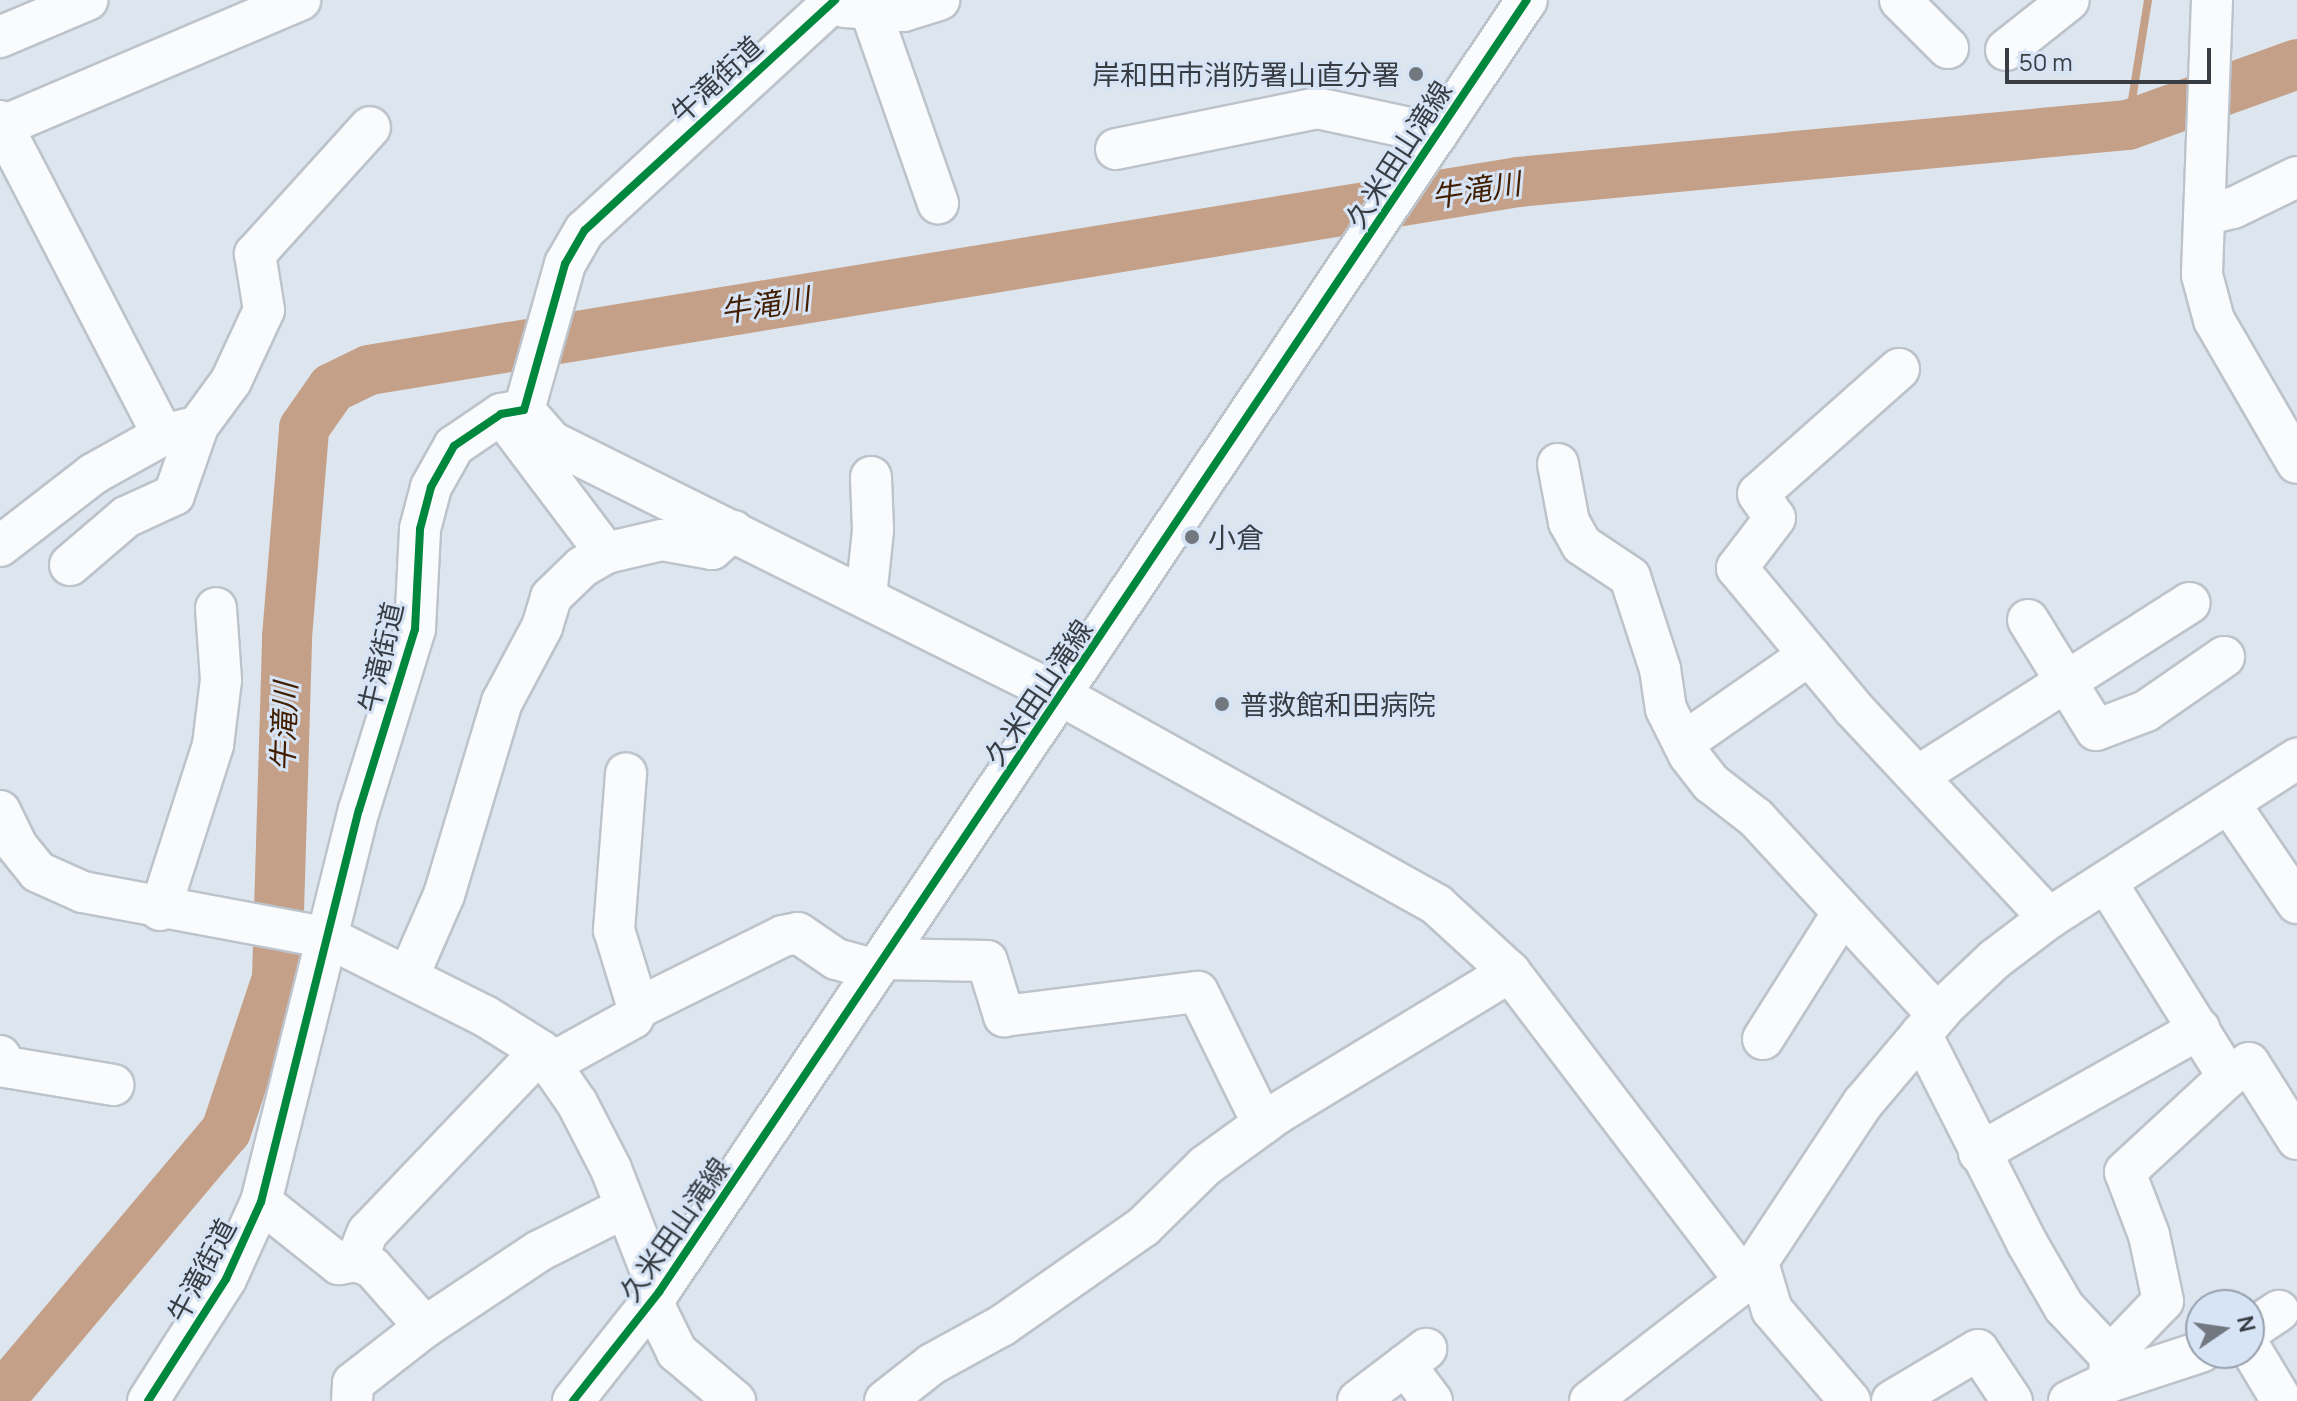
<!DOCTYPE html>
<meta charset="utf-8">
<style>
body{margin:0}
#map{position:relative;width:2297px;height:1401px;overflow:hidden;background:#dde5ee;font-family:Manrope,"Noto Sans JP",sans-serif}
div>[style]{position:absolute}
.stream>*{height:8px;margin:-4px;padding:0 4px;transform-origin:4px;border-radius:4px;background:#c4a088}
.river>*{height:50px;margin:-25px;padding:0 25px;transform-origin:25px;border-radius:25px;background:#c4a088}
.roads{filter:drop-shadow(2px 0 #bdc3cb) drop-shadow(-2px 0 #bdc3cb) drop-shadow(0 2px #bdc3cb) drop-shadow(0 -2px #bdc3cb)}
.minor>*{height:40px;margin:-20px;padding:0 20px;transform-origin:20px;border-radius:20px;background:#fafbfc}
.cycleway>*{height:8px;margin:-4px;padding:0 4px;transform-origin:4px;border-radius:4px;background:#00873e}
.dots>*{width:22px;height:22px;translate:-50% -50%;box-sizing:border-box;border:4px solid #d6e4f5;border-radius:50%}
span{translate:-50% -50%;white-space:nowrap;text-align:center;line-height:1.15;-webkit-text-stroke:6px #d6e4f5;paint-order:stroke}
.poi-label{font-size:28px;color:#383d44}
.right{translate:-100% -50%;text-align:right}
.left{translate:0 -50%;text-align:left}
.street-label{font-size:28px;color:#383d44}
.water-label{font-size:30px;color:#421e00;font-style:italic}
.north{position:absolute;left:2185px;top:1289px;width:80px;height:80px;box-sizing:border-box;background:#d6e4f5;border:2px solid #97a1ae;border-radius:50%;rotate:77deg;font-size:22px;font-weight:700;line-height:32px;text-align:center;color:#383d44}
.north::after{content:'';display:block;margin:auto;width:28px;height:36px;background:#727880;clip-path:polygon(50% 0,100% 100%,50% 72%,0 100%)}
.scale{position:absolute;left:2005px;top:48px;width:206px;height:36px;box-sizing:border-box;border:4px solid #383d44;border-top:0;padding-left:10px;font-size:24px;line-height:28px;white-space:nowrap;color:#383d44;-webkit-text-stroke:6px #d6e4f5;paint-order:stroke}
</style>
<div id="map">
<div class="stream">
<i style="left:2128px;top:125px;width:127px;rotate:-80.9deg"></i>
</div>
<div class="river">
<i style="left:0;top:1399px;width:351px;rotate:-49.9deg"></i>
<i style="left:226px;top:1131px;width:160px;rotate:-71.5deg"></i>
<i style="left:277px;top:979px;width:342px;rotate:-88.3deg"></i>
<i style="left:287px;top:637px;width:210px;rotate:-85.3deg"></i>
<i style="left:304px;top:428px;width:49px;rotate:-55deg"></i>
<i style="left:332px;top:388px;width:41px;rotate:-25.9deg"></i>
<i style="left:369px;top:370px;width:1164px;rotate:-9.29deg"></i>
<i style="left:1518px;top:182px;width:613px;rotate:-5.34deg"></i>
<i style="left:2128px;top:125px;width:180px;rotate:-19.8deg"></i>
</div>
<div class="roads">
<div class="minor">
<i style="left:1900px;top:0;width:68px;rotate:45deg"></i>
<i style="left:2212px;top:0;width:275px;rotate:92.1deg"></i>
<i style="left:2202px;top:275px;width:47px;rotate:75.1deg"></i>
<i style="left:2214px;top:320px;width:165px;rotate:59.9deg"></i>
<i style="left:845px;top:7px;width:58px;rotate:3.9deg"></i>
<i style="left:903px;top:11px;width:38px;rotate:-17deg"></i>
<i style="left:870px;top:9px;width:206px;rotate:70.7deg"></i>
<i style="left:0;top:37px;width:95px;rotate:-23deg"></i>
<i style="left:2006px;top:50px;width:80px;rotate:-38.4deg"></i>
<i style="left:0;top:121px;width:354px;rotate:62.6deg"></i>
<i style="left:3px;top:126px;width:323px;rotate:-23deg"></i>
<i style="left:1116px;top:149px;width:205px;rotate:-11.5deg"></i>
<i style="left:1317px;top:108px;width:123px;rotate:12.2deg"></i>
<i style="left:2204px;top:215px;width:30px;rotate:-14deg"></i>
<i style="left:2233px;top:208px;width:71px;rotate:-25.8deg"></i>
<i style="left:1899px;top:369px;width:188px;rotate:138.4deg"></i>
<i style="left:1758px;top:494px;width:29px;rotate:55deg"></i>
<i style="left:1775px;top:518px;width:63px;rotate:127.2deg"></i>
<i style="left:1737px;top:568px;width:183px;rotate:50.3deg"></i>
<i style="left:1854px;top:709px;width:286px;rotate:47deg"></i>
<i style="left:524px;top:410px;width:43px;rotate:48.8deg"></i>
<i style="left:552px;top:442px;width:570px;rotate:26.48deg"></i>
<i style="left:1062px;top:696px;width:429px;rotate:29.1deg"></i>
<i style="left:1437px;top:905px;width:99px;rotate:42.5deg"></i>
<i style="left:1510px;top:972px;width:388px;rotate:52.7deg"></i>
<i style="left:511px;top:427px;width:158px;rotate:53deg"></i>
<i style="left:1558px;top:464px;width:59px;rotate:79.3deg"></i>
<i style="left:1569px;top:522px;width:26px;rotate:61deg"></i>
<i style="left:1582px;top:545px;width:58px;rotate:33.7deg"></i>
<i style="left:1630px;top:577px;width:97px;rotate:71.9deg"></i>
<i style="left:1660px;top:669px;width:40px;rotate:81.5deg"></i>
<i style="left:1666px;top:709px;width:51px;rotate:63.4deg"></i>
<i style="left:1689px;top:755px;width:36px;rotate:52deg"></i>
<i style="left:1711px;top:783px;width:57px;rotate:37.9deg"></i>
<i style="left:1756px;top:818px;width:267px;rotate:47.3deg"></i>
<i style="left:0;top:546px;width:118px;rotate:-37.7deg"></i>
<i style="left:93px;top:474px;width:80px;rotate:-29.1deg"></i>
<i style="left:163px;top:435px;width:36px;rotate:-14deg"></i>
<i style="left:198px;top:426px;width:56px;rotate:-53.7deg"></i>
<i style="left:231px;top:381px;width:78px;rotate:-65.1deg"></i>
<i style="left:264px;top:310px;width:57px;rotate:-99.1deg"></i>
<i style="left:255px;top:254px;width:171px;rotate:-47.8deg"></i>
<i style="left:70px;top:565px;width:74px;rotate:-40.6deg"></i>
<i style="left:126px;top:517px;width:53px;rotate:-24.6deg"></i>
<i style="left:174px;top:495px;width:73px;rotate:-70.8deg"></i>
<i style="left:866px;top:597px;width:67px;rotate:-84deg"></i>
<i style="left:873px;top:530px;width:53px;rotate:-92.2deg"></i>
<i style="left:2028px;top:620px;width:129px;rotate:58.3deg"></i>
<i style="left:2096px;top:730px;width:53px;rotate:-20.8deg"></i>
<i style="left:2146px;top:711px;width:95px;rotate:-34.7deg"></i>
<i style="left:1683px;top:743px;width:154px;rotate:-34.9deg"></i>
<i style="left:1918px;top:776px;width:322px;rotate:-32.5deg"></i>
<i style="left:2229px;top:803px;width:121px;rotate:55.8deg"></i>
<i style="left:0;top:811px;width:39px;rotate:64deg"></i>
<i style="left:17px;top:846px;width:33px;rotate:51deg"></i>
<i style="left:38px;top:872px;width:49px;rotate:24deg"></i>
<i style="left:83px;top:892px;width:250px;rotate:10.6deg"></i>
<i style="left:329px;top:938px;width:174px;rotate:26.6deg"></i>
<i style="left:485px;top:1016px;width:66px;rotate:32deg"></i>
<i style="left:541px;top:1051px;width:63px;rotate:55.3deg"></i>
<i style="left:577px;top:1103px;width:74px;rotate:62.7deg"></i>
<i style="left:611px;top:1169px;width:132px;rotate:68.7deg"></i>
<i style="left:160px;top:910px;width:173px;rotate:-72.2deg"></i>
<i style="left:213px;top:745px;width:65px;rotate:-83deg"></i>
<i style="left:221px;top:680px;width:72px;rotate:-94deg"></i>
<i style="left:884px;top:959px;width:103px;rotate:1.1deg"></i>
<i style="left:987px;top:961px;width:58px;rotate:72.8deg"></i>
<i style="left:1004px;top:1016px;width:195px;rotate:-7.1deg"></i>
<i style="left:1198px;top:992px;width:147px;rotate:63.8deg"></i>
<i style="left:409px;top:975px;width:87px;rotate:-66.4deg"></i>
<i style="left:444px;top:895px;width:202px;rotate:-73.3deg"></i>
<i style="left:502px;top:702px;width:85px;rotate:-61.9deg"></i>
<i style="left:542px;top:627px;width:31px;rotate:-73deg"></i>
<i style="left:551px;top:597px;width:43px;rotate:-44.1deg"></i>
<i style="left:582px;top:567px;width:28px;rotate:-30deg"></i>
<i style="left:606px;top:553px;width:57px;rotate:-13.1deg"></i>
<i style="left:662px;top:540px;width:51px;rotate:10.2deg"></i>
<i style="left:712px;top:549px;width:28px;rotate:-41deg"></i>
<i style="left:638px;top:1008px;width:162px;rotate:-26.4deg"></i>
<i style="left:783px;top:936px;width:15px;rotate:-11deg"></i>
<i style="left:798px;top:933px;width:46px;rotate:34.4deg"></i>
<i style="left:836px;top:959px;width:41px;rotate:15.4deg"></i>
<i style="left:1921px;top:1034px;width:234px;rotate:63.1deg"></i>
<i style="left:2027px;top:1243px;width:74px;rotate:60deg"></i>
<i style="left:2064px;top:1307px;width:67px;rotate:46.8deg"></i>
<i style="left:1763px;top:1039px;width:148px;rotate:-57.7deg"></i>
<i style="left:0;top:1056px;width:13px;rotate:61deg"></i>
<i style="left:6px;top:1067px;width:109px;rotate:9.5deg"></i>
<i style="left:550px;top:1064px;width:95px;rotate:-29deg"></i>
<i style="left:633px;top:1018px;width:11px;rotate:-63deg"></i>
<i style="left:638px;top:1008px;width:82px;rotate:-107.1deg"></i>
<i style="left:614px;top:930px;width:157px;rotate:-85.6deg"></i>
<i style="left:2228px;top:1077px;width:25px;rotate:-34deg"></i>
<i style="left:2249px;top:1063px;width:90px;rotate:57.7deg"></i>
<i style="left:1979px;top:1153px;width:253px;rotate:-29.4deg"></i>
<i style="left:261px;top:1202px;width:100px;rotate:38.5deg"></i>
<i style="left:339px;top:1264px;width:17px;rotate:-10deg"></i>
<i style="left:356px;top:1261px;width:17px;rotate:21deg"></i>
<i style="left:372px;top:1267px;width:80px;rotate:48.5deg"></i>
<i style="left:425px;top:1327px;width:91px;rotate:142.1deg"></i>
<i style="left:353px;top:1383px;width:18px;rotate:93deg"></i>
<i style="left:356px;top:1261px;width:31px;rotate:-68deg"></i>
<i style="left:368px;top:1232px;width:250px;rotate:-46.3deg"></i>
<i style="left:1758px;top:1263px;width:49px;rotate:73.4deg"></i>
<i style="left:1772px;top:1310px;width:120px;rotate:49.4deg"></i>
<i style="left:652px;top:1301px;width:57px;rotate:63.9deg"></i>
<i style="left:677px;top:1352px;width:76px;rotate:40.2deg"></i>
<i style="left:425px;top:1327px;width:137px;rotate:-33.7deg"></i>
<i style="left:539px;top:1251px;width:97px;rotate:-26.8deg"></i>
<i style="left:2249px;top:1331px;width:36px;rotate:-34deg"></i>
<i style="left:2249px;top:1346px;width:64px;rotate:59deg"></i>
<i style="left:1405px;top:1365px;width:45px;rotate:53.1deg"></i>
<i style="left:2109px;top:1382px;width:97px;rotate:-18.1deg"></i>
<i style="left:148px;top:1401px;width:145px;rotate:-57.4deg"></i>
<i style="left:226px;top:1279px;width:85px;rotate:-65.6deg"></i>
<i style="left:261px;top:1202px;width:404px;rotate:-76deg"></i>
<i style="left:359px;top:810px;width:189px;rotate:-72.8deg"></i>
<i style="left:415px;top:629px;width:100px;rotate:-87.1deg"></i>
<i style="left:420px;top:529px;width:43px;rotate:-75.3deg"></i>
<i style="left:431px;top:487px;width:47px;rotate:-60.7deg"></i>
<i style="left:454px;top:446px;width:57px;rotate:-34.2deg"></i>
<i style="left:501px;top:414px;width:23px;rotate:-10deg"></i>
<i style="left:524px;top:410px;width:152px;rotate:-74.3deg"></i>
<i style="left:565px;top:264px;width:39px;rotate:-60deg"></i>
<i style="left:585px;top:230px;width:340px;rotate:-42.6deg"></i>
<i style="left:573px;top:1401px;width:139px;rotate:-51.7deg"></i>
<i style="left:659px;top:1292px;width:1556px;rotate:-56.11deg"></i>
<i style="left:885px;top:1401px;width:60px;rotate:-38.2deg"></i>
<i style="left:932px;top:1364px;width:81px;rotate:-28.8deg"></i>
<i style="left:1003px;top:1325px;width:171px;rotate:-35deg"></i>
<i style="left:1143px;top:1227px;width:87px;rotate:-44.5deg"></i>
<i style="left:1205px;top:1166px;width:90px;rotate:-36deg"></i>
<i style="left:1278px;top:1113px;width:271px;rotate:-31.3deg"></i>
<i style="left:1358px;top:1401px;width:86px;rotate:-37.4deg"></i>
<i style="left:1590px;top:1401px;width:196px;rotate:-37.7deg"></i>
<i style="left:1745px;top:1281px;width:214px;rotate:-56.5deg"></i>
<i style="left:1863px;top:1103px;width:126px;rotate:-49.8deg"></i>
<i style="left:1944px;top:1007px;width:70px;rotate:-43.3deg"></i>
<i style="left:1995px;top:959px;width:68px;rotate:-37.2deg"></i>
<i style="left:2049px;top:918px;width:295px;rotate:-32.7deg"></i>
<i style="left:1892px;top:1401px;width:100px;rotate:-30.7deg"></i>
<i style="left:1978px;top:1350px;width:61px;rotate:56.3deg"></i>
<i style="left:2069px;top:1401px;width:44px;rotate:-25.4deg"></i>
<i style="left:2109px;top:1382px;width:26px;rotate:-88deg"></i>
<i style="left:2110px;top:1356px;width:76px;rotate:-46.1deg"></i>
<i style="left:2163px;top:1301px;width:67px;rotate:-102deg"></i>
<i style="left:2149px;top:1235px;width:67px;rotate:-110.9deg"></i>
<i style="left:2125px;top:1172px;width:140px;rotate:-42.7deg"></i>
<i style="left:2228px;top:1077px;width:229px;rotate:-122deg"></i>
</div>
</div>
<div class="cycleway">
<i style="left:148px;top:1401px;width:145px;rotate:-57.4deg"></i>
<i style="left:226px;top:1279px;width:85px;rotate:-65.6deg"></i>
<i style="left:261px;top:1202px;width:404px;rotate:-76deg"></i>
<i style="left:359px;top:810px;width:189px;rotate:-72.8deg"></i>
<i style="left:415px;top:629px;width:100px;rotate:-87.1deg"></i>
<i style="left:420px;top:529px;width:43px;rotate:-75.3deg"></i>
<i style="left:431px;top:487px;width:47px;rotate:-60.7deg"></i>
<i style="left:454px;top:446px;width:57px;rotate:-34.2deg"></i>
<i style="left:501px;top:414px;width:23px;rotate:-10deg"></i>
<i style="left:524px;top:410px;width:152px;rotate:-74.3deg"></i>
<i style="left:565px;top:264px;width:39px;rotate:-60deg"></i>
<i style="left:585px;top:230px;width:340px;rotate:-42.6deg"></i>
<i style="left:573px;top:1401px;width:139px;rotate:-51.7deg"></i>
<i style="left:659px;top:1292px;width:1556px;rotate:-56.11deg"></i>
</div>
<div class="dots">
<i style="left:1416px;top:74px;background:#727880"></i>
<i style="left:1192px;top:537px;background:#727880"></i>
<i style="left:1222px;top:704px;background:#727880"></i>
</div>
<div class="poi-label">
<span class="right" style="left:1400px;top:74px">岸和田市消防署山直分署</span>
<span class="left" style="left:1208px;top:537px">小倉</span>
<span class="left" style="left:1240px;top:704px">普救館和田病院</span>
</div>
<div class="street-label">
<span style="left:716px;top:79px;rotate:-43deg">牛滝街道</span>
<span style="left:1398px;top:154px;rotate:-57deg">久米田山滝線</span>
<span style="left:380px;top:657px;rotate:-77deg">牛滝街道</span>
<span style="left:1038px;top:692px;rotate:-56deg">久米田山滝線</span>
<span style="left:674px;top:1229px;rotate:-55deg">久米田山滝線</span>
<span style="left:201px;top:1270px;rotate:-62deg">牛滝街道</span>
</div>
<div class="water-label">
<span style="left:1476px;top:190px;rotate:-9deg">牛滝川</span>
<span style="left:765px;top:305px;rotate:-9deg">牛滝川</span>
<span style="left:284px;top:727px;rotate:-88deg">牛滝川</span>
</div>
<div class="north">N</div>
<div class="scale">50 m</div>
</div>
